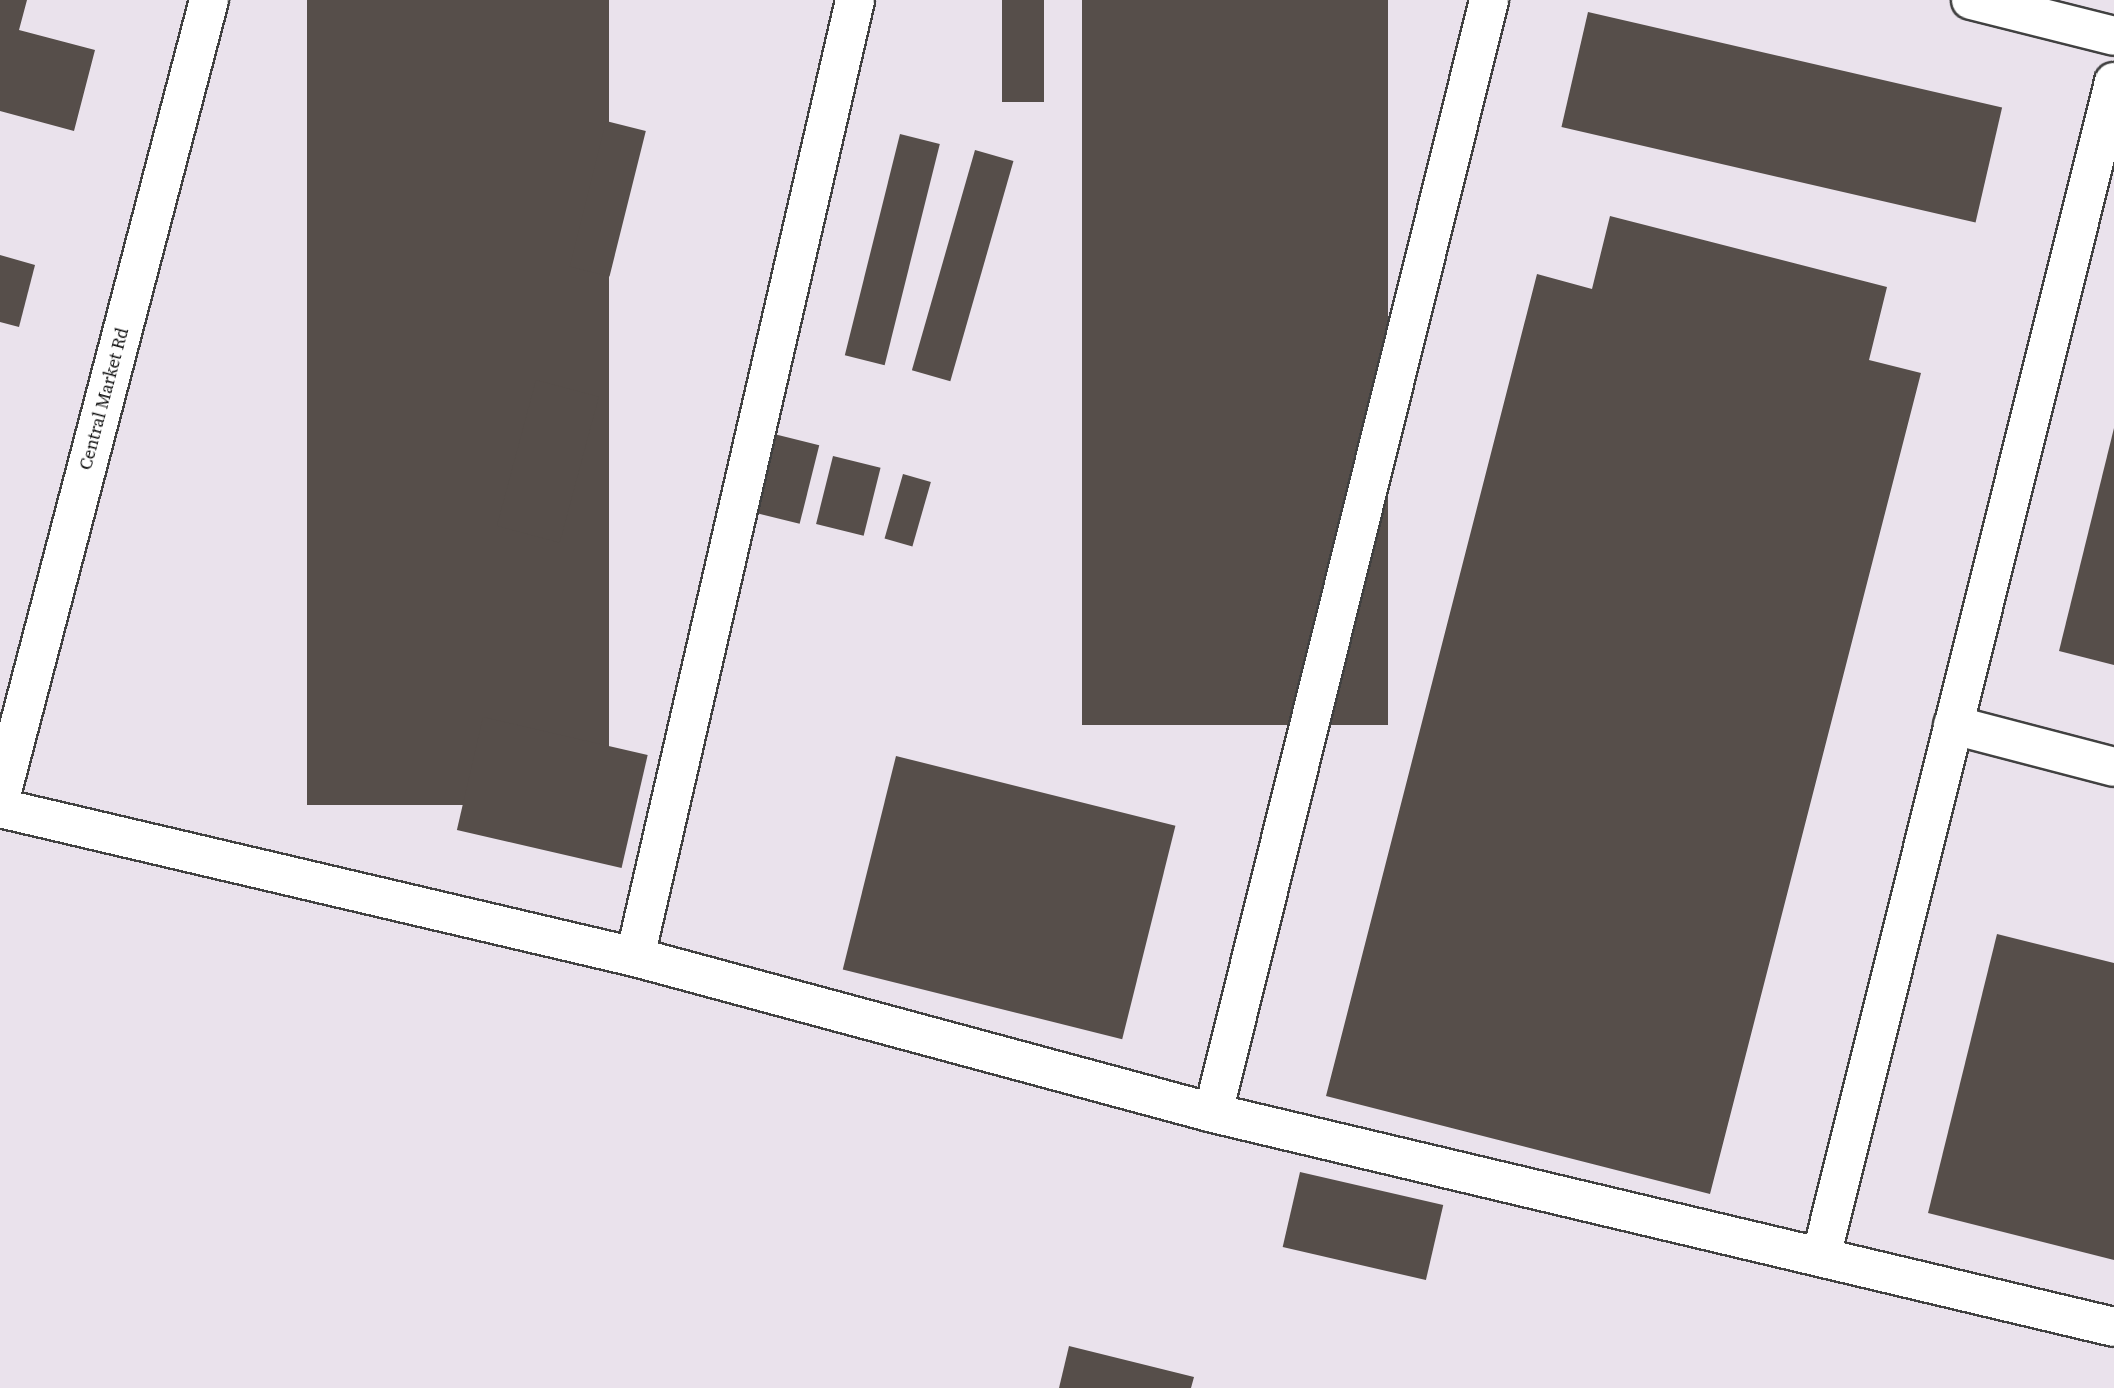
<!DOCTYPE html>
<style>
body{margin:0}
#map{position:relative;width:2114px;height:1388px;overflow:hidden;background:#fefaef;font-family:"Source Serif 4",serif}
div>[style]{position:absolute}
.industrial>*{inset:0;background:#eae2ec;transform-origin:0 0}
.building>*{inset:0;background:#564e4a;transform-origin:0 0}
.roads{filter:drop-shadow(2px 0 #414141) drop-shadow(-2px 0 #414141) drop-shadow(0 2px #414141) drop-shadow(0 -2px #414141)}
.minor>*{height:38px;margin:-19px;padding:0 19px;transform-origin:19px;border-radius:19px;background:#fff}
span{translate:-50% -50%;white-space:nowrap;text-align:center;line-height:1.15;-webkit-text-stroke:7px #fff;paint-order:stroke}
.street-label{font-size:18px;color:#0e0e0e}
</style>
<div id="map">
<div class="industrial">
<i style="left:0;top:0;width:2114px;height:1388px"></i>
</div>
<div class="building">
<i style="clip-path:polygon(0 0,27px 0,19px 30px,95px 50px,74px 131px,0 111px)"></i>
<i style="left:307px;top:0;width:302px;height:805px"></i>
<i style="left:1002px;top:0;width:42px;height:102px"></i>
<i style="left:1082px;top:0;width:306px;height:725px"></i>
<i style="left:1588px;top:12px;width:425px;height:118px;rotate:13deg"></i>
<i style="left:606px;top:121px;width:41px;height:150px;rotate:14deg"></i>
<i style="left:900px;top:134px;width:41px;height:228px;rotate:14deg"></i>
<i style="left:975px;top:150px;width:40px;height:229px;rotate:16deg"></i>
<i style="clip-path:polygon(1610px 216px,1887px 287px,1869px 360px,1921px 373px,1710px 1194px,1326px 1096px,1537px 274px,1592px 289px)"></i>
<i style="clip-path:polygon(0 255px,35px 265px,19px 327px,0 322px)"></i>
<i style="left:536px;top:380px;width:65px;height:151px;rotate:15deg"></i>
<i style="clip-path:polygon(2114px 428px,2114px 665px,2059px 651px)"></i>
<i style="left:762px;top:431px;width:59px;height:81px;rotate:14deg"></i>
<i style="left:833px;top:456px;width:49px;height:70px;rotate:14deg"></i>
<i style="left:903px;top:474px;width:29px;height:67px;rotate:16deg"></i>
<i style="left:483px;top:717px;width:169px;height:116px;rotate:13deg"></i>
<i style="left:896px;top:756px;width:288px;height:220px;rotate:14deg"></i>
<i style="clip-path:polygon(1997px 934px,2114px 963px,2114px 1260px,1928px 1213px)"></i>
<i style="left:1300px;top:1172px;width:147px;height:77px;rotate:13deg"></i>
<i style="clip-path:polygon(1069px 1346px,1194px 1377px,1191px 1388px,1059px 1388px)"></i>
</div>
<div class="roads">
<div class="minor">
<i style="left:1971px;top:0;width:147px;rotate:14.1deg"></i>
<i style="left:1953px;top:725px;width:166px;rotate:14.6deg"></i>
<i style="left:0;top:799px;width:826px;rotate:-75.34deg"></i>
<i style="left:0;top:808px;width:652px;rotate:13.21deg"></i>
<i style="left:635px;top:957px;width:599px;rotate:15.1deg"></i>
<i style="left:1213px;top:1113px;width:926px;rotate:13.36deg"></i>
<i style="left:635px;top:957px;width:982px;rotate:-77.05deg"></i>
<i style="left:1213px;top:1113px;width:1147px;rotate:-76.07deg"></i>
<i style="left:1821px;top:1257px;width:1211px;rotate:-76deg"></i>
</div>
</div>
<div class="street-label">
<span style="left:104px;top:399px;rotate:-75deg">Central Market Rd</span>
</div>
</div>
